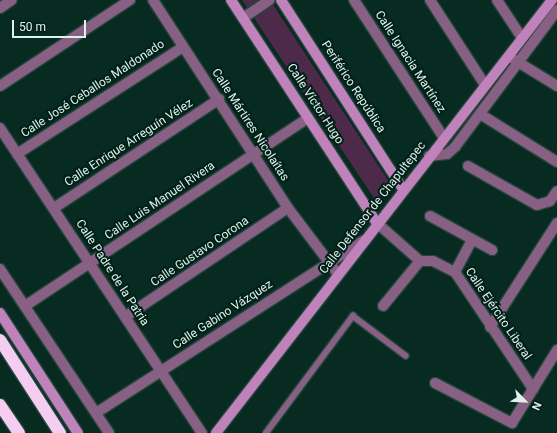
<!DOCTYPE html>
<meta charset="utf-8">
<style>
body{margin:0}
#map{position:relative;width:557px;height:433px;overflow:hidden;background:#072a21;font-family:Roboto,sans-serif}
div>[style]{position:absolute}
.green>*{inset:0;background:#4d294a}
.roads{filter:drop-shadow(1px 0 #25463d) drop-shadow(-1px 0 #25463d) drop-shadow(0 1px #25463d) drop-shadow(0 -1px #25463d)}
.lane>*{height:5.5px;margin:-2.75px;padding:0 2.75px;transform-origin:2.75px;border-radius:2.75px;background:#876083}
.street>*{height:10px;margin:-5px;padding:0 5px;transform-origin:5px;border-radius:5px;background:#876083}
.secondary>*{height:10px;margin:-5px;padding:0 5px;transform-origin:5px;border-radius:5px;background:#c082bb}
.highway>*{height:12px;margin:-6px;padding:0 6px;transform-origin:6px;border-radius:6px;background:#f4cdf0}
span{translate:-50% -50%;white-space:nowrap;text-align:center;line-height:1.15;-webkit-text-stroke:4px #002018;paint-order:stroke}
.street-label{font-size:12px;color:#dff1eb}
.north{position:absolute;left:505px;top:381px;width:40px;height:40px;-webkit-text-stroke:3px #002018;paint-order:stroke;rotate:114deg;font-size:11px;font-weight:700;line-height:16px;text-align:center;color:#dff1eb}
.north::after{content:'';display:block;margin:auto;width:14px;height:18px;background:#dff1eb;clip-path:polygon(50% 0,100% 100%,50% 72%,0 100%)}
.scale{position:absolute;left:12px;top:20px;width:74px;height:18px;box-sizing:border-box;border:2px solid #dff1eb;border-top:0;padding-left:5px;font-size:12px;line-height:14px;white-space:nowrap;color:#dff1eb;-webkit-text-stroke:3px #002018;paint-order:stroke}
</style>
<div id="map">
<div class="green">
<i style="clip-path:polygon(242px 0,270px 0,393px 188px,378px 204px)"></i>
</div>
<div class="roads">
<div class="lane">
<i style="left:266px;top:433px;width:146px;rotate:-53.4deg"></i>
<i style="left:353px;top:316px;width:66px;rotate:37deg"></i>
</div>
<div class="street">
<i style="left:153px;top:0;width:248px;rotate:57deg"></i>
<i style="left:288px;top:208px;width:83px;rotate:52.9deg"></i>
<i style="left:354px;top:0;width:165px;rotate:56.9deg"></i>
<i style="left:430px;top:0;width:101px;rotate:57.1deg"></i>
<i style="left:497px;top:0;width:45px;rotate:56.7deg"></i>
<i style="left:0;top:8px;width:14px;rotate:-34deg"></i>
<i style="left:243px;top:18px;width:32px;rotate:-34deg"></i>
<i style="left:513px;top:59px;width:52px;rotate:31.5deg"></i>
<i style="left:0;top:86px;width:156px;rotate:-33.5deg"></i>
<i style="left:480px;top:114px;width:91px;rotate:31.9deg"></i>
<i style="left:0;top:128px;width:366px;rotate:56.5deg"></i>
<i style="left:17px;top:154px;width:197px;rotate:-32.8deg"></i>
<i style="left:429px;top:156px;width:18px;rotate:-6deg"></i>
<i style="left:447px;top:154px;width:11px;rotate:-41deg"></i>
<i style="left:455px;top:147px;width:171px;rotate:-53.3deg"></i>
<i style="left:468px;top:166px;width:79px;rotate:29.5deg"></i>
<i style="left:537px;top:205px;width:14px;rotate:-17deg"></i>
<i style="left:550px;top:201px;width:12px;rotate:-55deg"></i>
<i style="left:54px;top:208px;width:198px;rotate:-33.4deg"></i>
<i style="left:430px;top:216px;width:71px;rotate:28.7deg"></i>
<i style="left:377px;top:223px;width:57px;rotate:41.5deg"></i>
<i style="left:420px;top:261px;width:13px"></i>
<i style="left:433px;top:261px;width:25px;rotate:27deg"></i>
<i style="left:455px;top:272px;width:141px;rotate:56.3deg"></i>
<i style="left:0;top:269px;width:197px;rotate:56.4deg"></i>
<i style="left:455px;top:272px;width:36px;rotate:-62deg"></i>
<i style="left:25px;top:306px;width:340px;rotate:-33.6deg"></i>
<i style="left:383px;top:306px;width:58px;rotate:-50.6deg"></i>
<i style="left:125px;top:317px;width:196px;rotate:-33.8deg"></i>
<i style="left:490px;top:327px;width:124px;rotate:-57.2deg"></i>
<i style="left:435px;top:383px;width:87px;rotate:27.5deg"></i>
<i style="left:512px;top:423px;width:86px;rotate:-58.3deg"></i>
<i style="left:96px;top:413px;width:319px;rotate:-32.8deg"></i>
</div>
<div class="secondary">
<i style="left:231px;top:0;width:267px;rotate:56.8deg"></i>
<i style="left:281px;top:0;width:225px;rotate:57.2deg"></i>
<i style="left:0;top:313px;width:143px;rotate:57deg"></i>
<i style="left:216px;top:433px;width:548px;rotate:-52.19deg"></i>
</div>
<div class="highway">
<i style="left:0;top:340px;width:111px;rotate:57.2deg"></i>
<i style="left:0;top:405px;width:34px;rotate:56deg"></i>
</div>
</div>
<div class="street-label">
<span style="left:410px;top:62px;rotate:57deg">Calle Ignacia Martínez</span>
<span style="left:353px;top:87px;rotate:57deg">Periférico República</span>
<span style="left:93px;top:89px;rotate:-33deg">Calle José Ceballos Maldonado</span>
<span style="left:315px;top:104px;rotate:57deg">Calle Víctor Hugo</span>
<span style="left:250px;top:125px;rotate:57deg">Calle Mártires Nicolaítas</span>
<span style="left:129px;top:143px;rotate:-33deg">Calle Enrique Arreguín Vélez</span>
<span style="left:160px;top:201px;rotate:-34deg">Calle Luis Manuel Rivera</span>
<span style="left:373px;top:208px;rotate:-52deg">Calle Defensor de Chapultepec</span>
<span style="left:200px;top:252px;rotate:-34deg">Calle Gustavo Corona</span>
<span style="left:112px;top:273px;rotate:57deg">Calle Padre de la Patria</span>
<span style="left:498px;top:314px;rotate:56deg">Calle Ejército Liberal</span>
<span style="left:223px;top:315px;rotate:-33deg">Calle Gabino Vázquez</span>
</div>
<div class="north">N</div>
<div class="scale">50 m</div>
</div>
